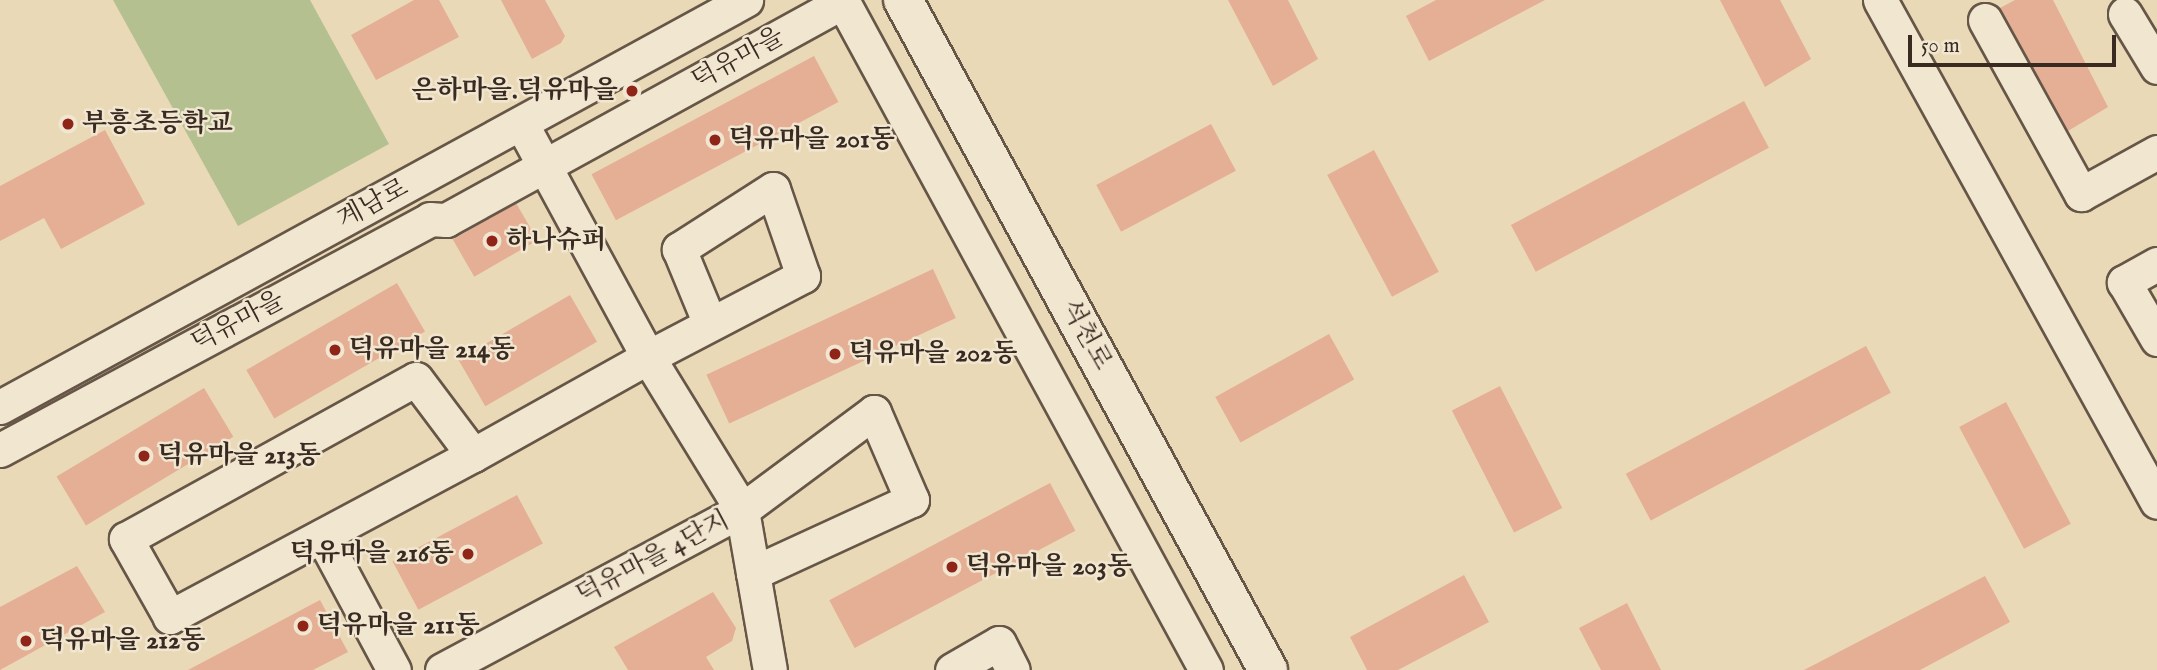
<!DOCTYPE html>
<meta charset="utf-8">
<style>
body{margin:0}
#map{position:relative;width:2157px;height:670px;overflow:hidden;background:#ead9b7;font-family:"IM FELL English","Noto Serif KR",serif}
div>[style]{position:absolute}
.green>*{inset:0;background:#b5c090}
.building>*{inset:0;background:#e4af94;transform-origin:0 0}
.roads{filter:drop-shadow(2px 0 #665647) drop-shadow(-2px 0 #665647) drop-shadow(0 2px #665647) drop-shadow(0 -2px #665647)}
.street>*{height:33px;margin:-16.5px;padding:0 16.5px;transform-origin:16.5px;border-radius:16.5px;background:#f1e6d0}
.secondary>*{height:38px;margin:-19px;padding:0 19px;transform-origin:19px;border-radius:19px;background:#f1e6d0}
.dots>*{width:19px;height:19px;translate:-50% -50%;box-sizing:border-box;border:4px solid #f1e6d0;border-radius:50%}
span{translate:-50% -50%;white-space:nowrap;text-align:center;line-height:1.15;-webkit-text-stroke:5px #f1e6d0;paint-order:stroke}
.street-label{font-size:26px;color:#3a2b22}
.poi-label{font-size:26px;color:#3a2b22;font-weight:700}
.right{translate:-100% -50%;text-align:right}
.left{translate:0 -50%;text-align:left}
.scale{position:absolute;left:1908px;top:35px;width:208px;height:32px;box-sizing:border-box;border:4px solid #3a2b22;border-top:0;padding-left:9px;font-size:21px;line-height:24px;white-space:nowrap;color:#3a2b22;-webkit-text-stroke:5px #f1e6d0;paint-order:stroke}
</style>
<div id="map">
<div class="green">
<i style="clip-path:polygon(113px 0,310px 0,389px 144px,238px 226px)"></i>
</div>
<div class="building">
<i style="clip-path:polygon(414px 0,439px 0,459px 37px,376px 80px,351px 35px)"></i>
<i style="clip-path:polygon(501px 0,545px 0,565px 36px,561px 43px,532px 59px)"></i>
<i style="clip-path:polygon(1228px 0,1288px 0,1318px 59px,1273px 86px)"></i>
<i style="clip-path:polygon(1436px 0,1545px 0,1429px 61px,1406px 16px)"></i>
<i style="clip-path:polygon(1720px 0,1780px 0,1811px 59px,1765px 87px)"></i>
<i style="clip-path:polygon(2015px 0,2053px 0,2108px 107px,2068px 131px,2000px 8px)"></i>
<i style="left:814px;top:56px;width:52px;height:252px;rotate:62deg"></i>
<i style="left:1744px;top:101px;width:53px;height:264px;rotate:62deg"></i>
<i style="left:1211px;top:124px;width:53px;height:130px;rotate:62deg"></i>
<i style="clip-path:polygon(105px 130px,145px 204px,61px 249px,44px 218px,0 241px,0 186px)"></i>
<i style="left:1374px;top:150px;width:138px;height:53px;rotate:62deg"></i>
<i style="left:516px;top:203px;width:43px;height:73px;rotate:60deg"></i>
<i style="left:933px;top:269px;width:54px;height:250px;rotate:65deg"></i>
<i style="left:397px;top:283px;width:56px;height:174px;rotate:60deg"></i>
<i style="left:570px;top:295px;width:54px;height:129px;rotate:60deg"></i>
<i style="left:1329px;top:334px;width:52px;height:130px;rotate:61deg"></i>
<i style="left:1866px;top:346px;width:53px;height:272px;rotate:62deg"></i>
<i style="left:1500px;top:386px;width:137px;height:54px;rotate:63deg"></i>
<i style="left:204px;top:388px;width:57px;height:172px;rotate:59deg"></i>
<i style="left:2006px;top:402px;width:138px;height:53px;rotate:62deg"></i>
<i style="left:1050px;top:483px;width:54px;height:250px;rotate:62deg"></i>
<i style="left:517px;top:495px;width:55px;height:141px;rotate:62deg"></i>
<i style="clip-path:polygon(77px 566px,105px 612px,0 670px,0 607px)"></i>
<i style="clip-path:polygon(1464px 575px,1489px 622px,1398px 670px,1367px 670px,1350px 637px)"></i>
<i style="clip-path:polygon(1985px 576px,2010px 622px,1920px 670px,1804px 670px)"></i>
<i style="clip-path:polygon(713px 592px,736px 628px,732px 641px,706px 657px,714px 670px,628px 670px,614px 647px)"></i>
<i style="clip-path:polygon(320px 600px,348px 652px,313px 670px,188px 670px)"></i>
<i style="clip-path:polygon(1627px 603px,1661px 670px,1601px 670px,1579px 628px)"></i>
</div>
<div class="roads">
<div class="street">
<i style="left:1880px;top:0;width:573px;rotate:61.11deg"></i>
<i style="left:2125px;top:14px;width:62px;rotate:58.9deg"></i>
<i style="left:1985px;top:20px;width:199px;rotate:61.1deg"></i>
<i style="left:2081px;top:194px;width:87px;rotate:-28.9deg"></i>
<i style="left:2157px;top:264px;width:38px;rotate:151deg"></i>
<i style="left:2124px;top:282px;width:66px;rotate:59.9deg"></i>
<i style="left:0;top:407px;width:850px;rotate:-28.62deg"></i>
<i style="left:0;top:450px;width:488px;rotate:-28.2deg"></i>
<i style="left:430px;top:219px;width:16px;rotate:4deg"></i>
<i style="left:446px;top:220px;width:453px;rotate:-28.8deg"></i>
<i style="left:843px;top:2px;width:760px;rotate:61.48deg"></i>
<i style="left:473px;top:455px;width:344px;rotate:151.9deg"></i>
<i style="left:170px;top:617px;width:90px;rotate:-119.4deg"></i>
<i style="left:126px;top:539px;width:331px;rotate:-28.9deg"></i>
<i style="left:416px;top:379px;width:95px;rotate:53.1deg"></i>
<i style="left:473px;top:455px;width:201px;rotate:-29.2deg"></i>
<i style="left:648px;top:357px;width:266px;rotate:-118.5deg"></i>
<i style="left:322px;top:536px;width:152px;rotate:61.8deg"></i>
<i style="left:753px;top:573px;width:175px;rotate:-24.7deg"></i>
<i style="left:912px;top:500px;width:96px;rotate:-113.4deg"></i>
<i style="left:874px;top:412px;width:164px;rotate:143.4deg"></i>
<i style="left:742px;top:510px;width:64px;rotate:80.1deg"></i>
<i style="left:753px;top:573px;width:98px;rotate:80.1deg"></i>
<i style="left:442px;top:670px;width:340px;rotate:-28.1deg"></i>
<i style="left:742px;top:510px;width:180px;rotate:-121.6deg"></i>
<i style="left:648px;top:357px;width:175px;rotate:-27.6deg"></i>
<i style="left:803px;top:276px;width:92px;rotate:-109deg"></i>
<i style="left:773px;top:189px;width:112px;rotate:147.4deg"></i>
<i style="left:679px;top:249px;width:81px;rotate:67.5deg"></i>
<i style="left:952px;top:670px;width:54px;rotate:-29.9deg"></i>
<i style="left:999px;top:643px;width:30px;rotate:63deg"></i>
</div>
<div class="secondary">
<i style="left:903px;top:0;width:763px;rotate:61.42deg"></i>
</div>
</div>
<div class="dots">
<i style="left:632px;top:91px;background:#8f2418"></i>
<i style="left:68px;top:124px;background:#8f2418"></i>
<i style="left:715px;top:140px;background:#8f2418"></i>
<i style="left:492px;top:241px;background:#8f2418"></i>
<i style="left:335px;top:350px;background:#8f2418"></i>
<i style="left:835px;top:354px;background:#8f2418"></i>
<i style="left:144px;top:456px;background:#8f2418"></i>
<i style="left:468px;top:554px;background:#8f2418"></i>
<i style="left:952px;top:567px;background:#8f2418"></i>
<i style="left:303px;top:626px;background:#8f2418"></i>
<i style="left:26px;top:641px;background:#8f2418"></i>
</div>
<div class="street-label">
<span style="left:738px;top:59px;rotate:-29deg">덕유마을</span>
<span style="left:373px;top:204px;rotate:-28deg">계남로</span>
<span style="left:238px;top:322px;rotate:-28deg">덕유마을</span>
<span style="left:1086px;top:335px;rotate:61deg">석천로</span>
<span style="left:653px;top:558px;rotate:-28deg">덕유마을 4단지</span>
</div>
<div class="poi-label">
<span class="right" style="left:618px;top:91px">은하마을.덕유마을</span>
<span class="left" style="left:82px;top:124px">부흥초등학교</span>
<span class="left" style="left:729px;top:140px">덕유마을 201동</span>
<span class="left" style="left:506px;top:241px">하나슈퍼</span>
<span class="left" style="left:349px;top:350px">덕유마을 214동</span>
<span class="left" style="left:849px;top:354px">덕유마을 202동</span>
<span class="left" style="left:158px;top:456px">덕유마을 213동</span>
<span class="right" style="left:454px;top:554px">덕유마을 216동</span>
<span class="left" style="left:966px;top:567px">덕유마을 203동</span>
<span class="left" style="left:317px;top:626px">덕유마을 211동</span>
<span class="left" style="left:40px;top:641px">덕유마을 212동</span>
</div>
<div class="scale">50 m</div>
</div>
